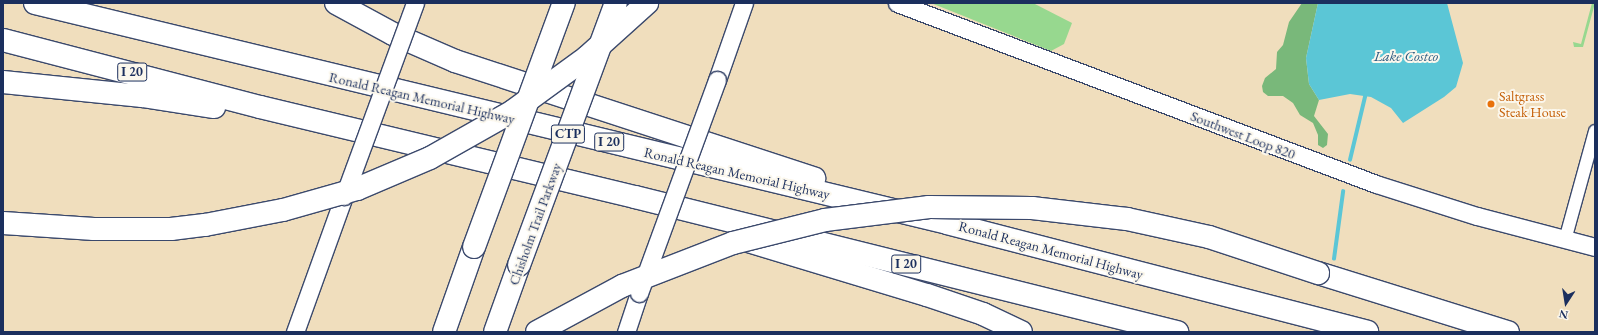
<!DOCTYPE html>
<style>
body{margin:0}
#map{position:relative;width:1598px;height:335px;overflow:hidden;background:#f0debd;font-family:"EB Garamond",serif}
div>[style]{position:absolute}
.green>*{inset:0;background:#97d88f}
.forest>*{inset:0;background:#79b87a}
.water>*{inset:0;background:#5bc6d6}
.stream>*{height:3.5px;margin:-1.75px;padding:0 1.75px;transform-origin:1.75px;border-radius:1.75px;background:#5bc6d6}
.roads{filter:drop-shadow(1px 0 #3b496c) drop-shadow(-1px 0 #3b496c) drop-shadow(0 1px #3b496c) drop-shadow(0 -1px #3b496c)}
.street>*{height:12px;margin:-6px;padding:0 6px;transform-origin:6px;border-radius:6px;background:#fff}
.secondary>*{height:17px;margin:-8.5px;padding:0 8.5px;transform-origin:8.5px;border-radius:8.5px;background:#fff}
.highway>*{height:22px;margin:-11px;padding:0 11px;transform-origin:11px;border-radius:11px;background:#fff}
.bridges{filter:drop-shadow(1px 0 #3b496c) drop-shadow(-1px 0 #3b496c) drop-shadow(0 1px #3b496c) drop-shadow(0 -1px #3b496c)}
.secondary-bridge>*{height:17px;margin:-8.5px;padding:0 8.5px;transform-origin:8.5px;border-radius:8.5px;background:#fff}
.highway-bridge>*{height:22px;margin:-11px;padding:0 11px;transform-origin:11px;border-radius:11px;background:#fff}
.dots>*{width:11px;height:11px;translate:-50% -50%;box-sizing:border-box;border:2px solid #fbf7ec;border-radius:50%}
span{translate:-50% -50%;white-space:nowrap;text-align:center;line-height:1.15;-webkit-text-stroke:4px #fbf7ec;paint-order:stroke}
.shield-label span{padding:1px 3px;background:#fbf7ec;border:1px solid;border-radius:3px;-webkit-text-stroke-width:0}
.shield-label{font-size:13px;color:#1b2f5e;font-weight:700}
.food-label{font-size:14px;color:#c56008}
.left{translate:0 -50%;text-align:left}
.street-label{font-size:14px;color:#1b2f5e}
.water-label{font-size:15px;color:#2e5c82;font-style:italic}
.frame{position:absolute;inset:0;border:4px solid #1b2f5e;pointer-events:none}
.north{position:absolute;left:1546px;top:283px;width:40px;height:40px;-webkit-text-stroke:3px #fbf7ec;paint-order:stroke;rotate:192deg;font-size:11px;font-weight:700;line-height:16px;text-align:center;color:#1b2f5e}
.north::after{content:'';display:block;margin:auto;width:14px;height:18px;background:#1b2f5e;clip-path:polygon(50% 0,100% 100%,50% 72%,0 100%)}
</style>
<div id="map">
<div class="green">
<i style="clip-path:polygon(931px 3px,1033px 3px,1072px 23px,1064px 44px,1051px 51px)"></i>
<i style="clip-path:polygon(1592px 3px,1595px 3px,1583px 47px,1574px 47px,1573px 42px,1581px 44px)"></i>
</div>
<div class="forest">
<i style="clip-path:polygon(1302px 3px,1318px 3px,1306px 58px,1309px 84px,1319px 100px,1314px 116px,1328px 134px,1327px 145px,1323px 148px,1318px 145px,1318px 135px,1313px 123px,1300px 115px,1293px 103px,1283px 96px,1268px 96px,1263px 92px,1262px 86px,1265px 78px,1276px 69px,1277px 52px,1283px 45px,1289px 22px)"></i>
</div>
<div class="water">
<i style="clip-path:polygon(1318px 3px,1447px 3px,1463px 63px,1456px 87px,1444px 97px,1403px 123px,1391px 108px,1371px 97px,1350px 94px,1319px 100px,1309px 84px,1306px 58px)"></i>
</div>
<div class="stream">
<i style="left:1350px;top:160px;width:69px;rotate:-76.6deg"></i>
<i style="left:1334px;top:259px;width:68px;rotate:-82.3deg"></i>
</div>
<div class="roads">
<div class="street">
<i style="left:1565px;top:240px;width:113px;rotate:-74.6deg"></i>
</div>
<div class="secondary">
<i style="left:897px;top:3px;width:512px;rotate:20.7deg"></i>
<i style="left:1376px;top:184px;width:106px;rotate:17.6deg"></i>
<i style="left:1477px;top:216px;width:122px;rotate:14.7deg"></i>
<i style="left:717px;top:80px;width:82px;rotate:-70.7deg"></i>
<i style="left:295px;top:332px;width:145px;rotate:-70.2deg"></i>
<i style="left:626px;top:332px;width:41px;rotate:-71.6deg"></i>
</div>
<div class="highway">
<i style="left:35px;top:3px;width:938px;rotate:13.56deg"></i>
<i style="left:947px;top:223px;width:434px;rotate:14.5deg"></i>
<i style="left:336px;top:3px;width:65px;rotate:28.5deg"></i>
<i style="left:393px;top:34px;width:68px;rotate:23.5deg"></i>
<i style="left:455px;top:61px;width:378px;rotate:18.1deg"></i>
<i style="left:3px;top:40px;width:266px;rotate:14.6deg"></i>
<i style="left:260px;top:107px;width:386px;rotate:13.5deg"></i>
<i style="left:635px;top:197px;width:559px;rotate:13.99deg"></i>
<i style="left:3px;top:82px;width:140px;rotate:5.8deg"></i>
<i style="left:142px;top:96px;width:73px;rotate:8.7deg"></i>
<i style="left:738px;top:238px;width:197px;rotate:16.8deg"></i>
<i style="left:927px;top:295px;width:59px;rotate:18.7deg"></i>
<i style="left:983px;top:314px;width:42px;rotate:25.3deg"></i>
<i style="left:1318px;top:273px;width:199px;rotate:17.3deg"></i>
<i style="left:444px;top:332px;width:90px;rotate:-70.6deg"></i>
<i style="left:495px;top:332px;width:71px;rotate:-70.3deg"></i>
</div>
</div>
<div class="bridges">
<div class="secondary-bridge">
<i style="left:344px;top:196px;width:206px;rotate:-69.8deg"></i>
<i style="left:639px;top:293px;width:227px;rotate:-69.9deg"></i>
</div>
<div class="highway-bridge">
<i style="left:3px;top:223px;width:91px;rotate:3.8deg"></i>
<i style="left:94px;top:229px;width:77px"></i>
<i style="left:171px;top:229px;width:34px;rotate:-7deg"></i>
<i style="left:205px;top:225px;width:79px;rotate:-10.9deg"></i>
<i style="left:283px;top:210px;width:77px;rotate:-15.8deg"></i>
<i style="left:357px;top:189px;width:79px;rotate:-23deg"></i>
<i style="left:430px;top:158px;width:95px;rotate:-29.5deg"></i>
<i style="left:513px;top:111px;width:92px;rotate:-36.1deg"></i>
<i style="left:587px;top:57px;width:81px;rotate:-42deg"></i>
<i style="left:474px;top:247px;width:260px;rotate:-69.8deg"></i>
<i style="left:519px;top:265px;width:279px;rotate:-69.7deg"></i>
<i style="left:537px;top:332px;width:97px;rotate:-28.4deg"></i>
<i style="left:622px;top:286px;width:119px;rotate:-21.2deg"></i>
<i style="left:733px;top:243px;width:95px;rotate:-14deg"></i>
<i style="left:825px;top:220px;width:105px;rotate:-7.1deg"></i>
<i style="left:929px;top:207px;width:103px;rotate:0.6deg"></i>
<i style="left:1032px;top:208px;width:96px;rotate:6.6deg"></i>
<i style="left:1127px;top:219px;width:84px;rotate:12.4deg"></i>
<i style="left:1209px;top:237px;width:115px;rotate:18.3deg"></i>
</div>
</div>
<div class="dots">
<i style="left:1491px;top:104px;background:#e8710a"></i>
</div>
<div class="shield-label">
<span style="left:132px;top:72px">I 20</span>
<span style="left:568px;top:134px">CTP</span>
<span style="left:609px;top:142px">I 20</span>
<span style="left:906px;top:264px">I 20</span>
</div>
<div class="food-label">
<span class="left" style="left:1499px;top:104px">Saltgrass<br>Steak House</span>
</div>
<div class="street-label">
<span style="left:422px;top:98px;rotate:13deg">Ronald Reagan Memorial Highway</span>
<span style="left:1243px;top:135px;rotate:21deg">Southwest Loop 820</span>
<span style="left:737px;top:173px;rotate:13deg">Ronald Reagan Memorial Highway</span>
<span style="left:535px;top:224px;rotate:-70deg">Chisholm Trail Parkway</span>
<span style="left:1051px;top:250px;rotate:15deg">Ronald Reagan Memorial Highway</span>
</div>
<div class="water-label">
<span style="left:1406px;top:56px">Lake Costco</span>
</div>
<div class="frame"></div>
<div class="north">N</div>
</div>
